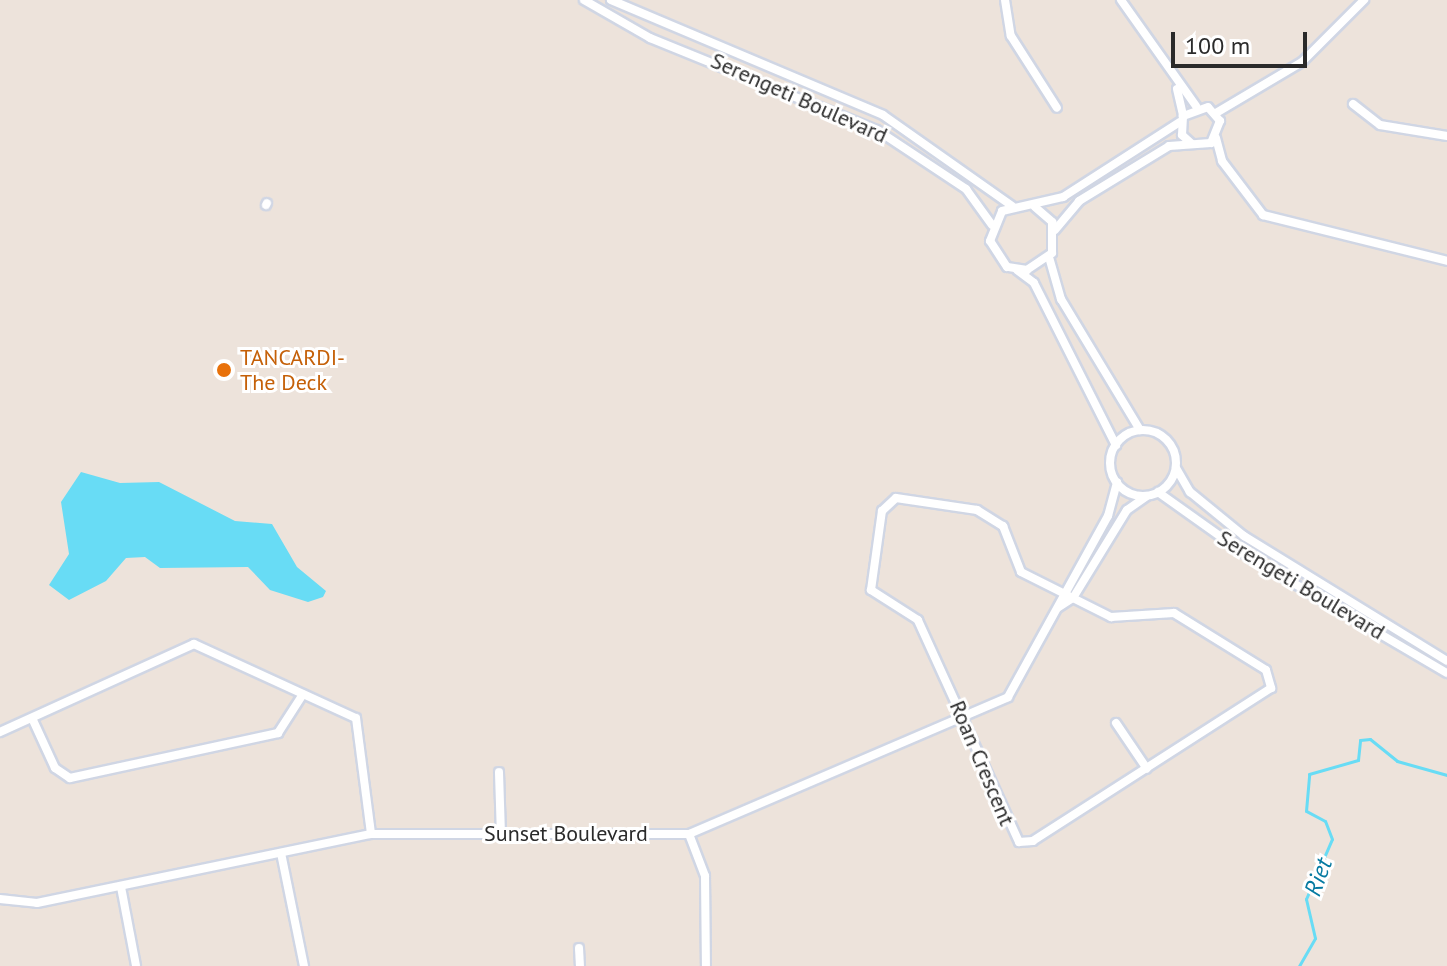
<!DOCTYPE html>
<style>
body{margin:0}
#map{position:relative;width:1447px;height:966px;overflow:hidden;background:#ede3db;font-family:"PT Sans",sans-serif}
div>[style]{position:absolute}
.water>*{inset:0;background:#68dcf5}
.stream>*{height:3px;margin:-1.5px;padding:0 1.5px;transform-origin:1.5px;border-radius:1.5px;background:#68dcf5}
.roads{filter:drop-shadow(2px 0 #d0d6e4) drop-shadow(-2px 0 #d0d6e4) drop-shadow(0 2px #d0d6e4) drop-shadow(0 -2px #d0d6e4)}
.minor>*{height:8px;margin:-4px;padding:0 4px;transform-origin:4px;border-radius:4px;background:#fff}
.minor>.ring{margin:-4px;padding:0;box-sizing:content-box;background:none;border:8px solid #fff;border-radius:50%}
.dots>*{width:22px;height:22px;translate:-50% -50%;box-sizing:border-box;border:4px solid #fff;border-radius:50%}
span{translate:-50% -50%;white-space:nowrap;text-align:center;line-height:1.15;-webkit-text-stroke:6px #fff;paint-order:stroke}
.street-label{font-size:22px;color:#2a2a2a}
.food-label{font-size:22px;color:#c56008}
.left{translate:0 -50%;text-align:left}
.water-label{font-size:24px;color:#067aa1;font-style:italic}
.scale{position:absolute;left:1171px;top:32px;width:136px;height:36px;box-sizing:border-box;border:4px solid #2a2a2a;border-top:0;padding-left:10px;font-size:24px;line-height:28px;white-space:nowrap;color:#2a2a2a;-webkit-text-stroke:6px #fff;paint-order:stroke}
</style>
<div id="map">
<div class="water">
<i style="clip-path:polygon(81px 472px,120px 483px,159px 482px,235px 521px,272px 524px,297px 567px,326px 591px,323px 597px,308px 602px,270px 590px,248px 567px,160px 568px,145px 557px,126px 558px,106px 581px,69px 600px,49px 585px,69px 554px,61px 502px)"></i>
</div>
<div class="stream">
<i style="left:1299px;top:966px;width:32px;rotate:-60deg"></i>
<i style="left:1315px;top:938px;width:40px;rotate:-103deg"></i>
<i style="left:1306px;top:899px;width:65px;rotate:-66.6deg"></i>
<i style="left:1332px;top:839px;width:19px;rotate:-111deg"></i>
<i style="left:1325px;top:821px;width:21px;rotate:-152deg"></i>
<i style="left:1306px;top:811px;width:37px;rotate:-85deg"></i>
<i style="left:1309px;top:774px;width:51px;rotate:-15.9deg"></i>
<i style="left:1358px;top:760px;width:20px;rotate:-84deg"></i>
<i style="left:1360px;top:740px;width:10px;rotate:-6deg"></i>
<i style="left:1370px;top:739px;width:35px;rotate:39deg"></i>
<i style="left:1397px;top:761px;width:52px;rotate:15.6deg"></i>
</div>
<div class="roads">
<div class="minor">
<i style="left:584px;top:0;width:76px;rotate:29.9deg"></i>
<i style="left:650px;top:38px;width:245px;rotate:22.1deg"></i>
<i style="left:877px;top:130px;width:107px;rotate:33.5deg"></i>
<i style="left:966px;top:189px;width:44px;rotate:54.2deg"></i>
<i style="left:611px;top:0;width:295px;rotate:22.9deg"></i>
<i style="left:883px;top:115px;width:158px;rotate:35.2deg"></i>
<i style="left:1005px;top:0;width:36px;rotate:81deg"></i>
<i style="left:1011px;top:36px;width:85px;rotate:57.4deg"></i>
<i style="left:1121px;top:0;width:130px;rotate:54.7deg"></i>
<i style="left:1177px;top:89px;width:28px;rotate:77deg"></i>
<i style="left:1353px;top:104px;width:34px;rotate:38deg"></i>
<i style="left:1380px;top:125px;width:68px;rotate:9.3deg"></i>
<i style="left:1216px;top:113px;width:100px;rotate:-30.7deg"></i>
<i style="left:1302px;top:62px;width:88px;rotate:-45deg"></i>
<i style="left:1216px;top:138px;width:24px;rotate:75deg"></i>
<i style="left:1222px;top:161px;width:68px;rotate:52.8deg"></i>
<i style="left:1263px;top:215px;width:190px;rotate:14deg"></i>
<i style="left:266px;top:205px;width:2px;rotate:-63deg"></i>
<i style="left:1035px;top:207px;width:23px;rotate:41deg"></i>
<i style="left:1052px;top:222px;width:31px;rotate:90deg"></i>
<i style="left:1052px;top:253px;width:30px;rotate:146deg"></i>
<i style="left:1027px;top:270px;width:20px;rotate:-171deg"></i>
<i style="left:1007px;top:267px;width:31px;rotate:-123deg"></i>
<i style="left:990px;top:241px;width:32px;rotate:-68deg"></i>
<i style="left:1002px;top:211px;width:63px;rotate:-12.9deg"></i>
<i style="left:1063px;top:197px;width:139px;rotate:-32.7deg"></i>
<i style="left:1055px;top:230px;width:38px;rotate:-50deg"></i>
<i style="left:1079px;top:201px;width:105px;rotate:-31.4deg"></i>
<i style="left:1169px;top:146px;width:42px;rotate:-4.1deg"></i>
<i style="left:1211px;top:143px;width:24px;rotate:-68deg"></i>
<i style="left:1220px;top:121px;width:18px;rotate:-131deg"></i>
<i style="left:1208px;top:107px;width:27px;rotate:160deg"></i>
<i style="left:1183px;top:116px;width:19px;rotate:93deg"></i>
<i style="left:1182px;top:135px;width:13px;rotate:42deg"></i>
<i style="left:1049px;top:257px;width:44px;rotate:74.1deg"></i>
<i style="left:1061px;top:299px;width:153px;rotate:58.9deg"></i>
<i style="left:1017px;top:270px;width:21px;rotate:37deg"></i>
<i style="left:1034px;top:283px;width:182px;rotate:63.2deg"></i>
<i class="ring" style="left:1110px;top:430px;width:58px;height:58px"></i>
<i style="left:1176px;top:468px;width:28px;rotate:60deg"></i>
<i style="left:1190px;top:492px;width:70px;rotate:39.2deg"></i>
<i style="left:1244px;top:536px;width:238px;rotate:31.6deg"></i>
<i style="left:1158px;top:492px;width:112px;rotate:35.5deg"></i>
<i style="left:1249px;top:557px;width:229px;rotate:30.4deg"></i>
<i style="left:896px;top:498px;width:82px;rotate:8.4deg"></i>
<i style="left:977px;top:510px;width:31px;rotate:32deg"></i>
<i style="left:1003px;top:526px;width:49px;rotate:68.6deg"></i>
<i style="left:1021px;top:572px;width:101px;rotate:26.6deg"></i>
<i style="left:1111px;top:617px;width:63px;rotate:-3.6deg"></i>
<i style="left:1174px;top:613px;width:108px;rotate:31.8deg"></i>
<i style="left:1266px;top:670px;width:19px;rotate:74deg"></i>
<i style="left:1271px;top:688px;width:283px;rotate:147.3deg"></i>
<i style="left:1033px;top:841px;width:14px;rotate:176deg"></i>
<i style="left:1019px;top:842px;width:244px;rotate:-114.5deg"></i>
<i style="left:918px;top:620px;width:56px;rotate:-147.4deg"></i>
<i style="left:871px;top:590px;width:80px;rotate:-82.1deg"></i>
<i style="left:882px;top:511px;width:19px;rotate:-43deg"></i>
<i style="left:1059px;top:607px;width:17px;rotate:-33deg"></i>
<i style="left:1073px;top:598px;width:103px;rotate:-58.5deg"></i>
<i style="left:1127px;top:510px;width:24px;rotate:-35deg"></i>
<i style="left:32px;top:718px;width:55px;rotate:65.3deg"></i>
<i style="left:55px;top:768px;width:18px;rotate:34deg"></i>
<i style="left:70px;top:778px;width:213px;rotate:-12.2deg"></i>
<i style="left:278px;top:733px;width:46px;rotate:-57.3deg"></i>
<i style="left:1116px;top:723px;width:55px;rotate:56deg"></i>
<i style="left:0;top:732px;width:213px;rotate:-24.4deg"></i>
<i style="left:194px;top:644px;width:178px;rotate:24.6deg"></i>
<i style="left:356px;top:718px;width:117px;rotate:82.6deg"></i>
<i style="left:499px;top:772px;width:62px;rotate:88.2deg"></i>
<i style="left:689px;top:834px;width:45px;rotate:69.1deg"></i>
<i style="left:705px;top:876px;width:90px;rotate:89.4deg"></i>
<i style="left:281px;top:853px;width:115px;rotate:78.5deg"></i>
<i style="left:121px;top:887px;width:80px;rotate:79.2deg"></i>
<i style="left:0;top:899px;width:37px;rotate:6deg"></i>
<i style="left:37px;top:903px;width:341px;rotate:-11.7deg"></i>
<i style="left:371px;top:834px;width:318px"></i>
<i style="left:689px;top:834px;width:347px;rotate:-23.2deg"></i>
<i style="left:1008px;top:697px;width:207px;rotate:-61.1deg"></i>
<i style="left:1108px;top:516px;width:35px;rotate:-75deg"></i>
<i style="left:579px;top:948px;width:18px;rotate:87deg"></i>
</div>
</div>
<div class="dots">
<i style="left:224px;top:370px;background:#e8710a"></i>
</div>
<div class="street-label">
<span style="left:799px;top:98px;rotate:24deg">Serengeti Boulevard</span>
<span style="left:1301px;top:585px;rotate:31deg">Serengeti Boulevard</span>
<span style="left:982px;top:763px;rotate:67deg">Roan Crescent</span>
<span style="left:566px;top:834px">Sunset Boulevard</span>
</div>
<div class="food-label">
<span class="left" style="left:240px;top:370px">TANCARDI-<br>The Deck</span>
</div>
<div class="water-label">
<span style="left:1318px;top:877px;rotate:-70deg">Riet</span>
</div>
<div class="scale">100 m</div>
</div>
